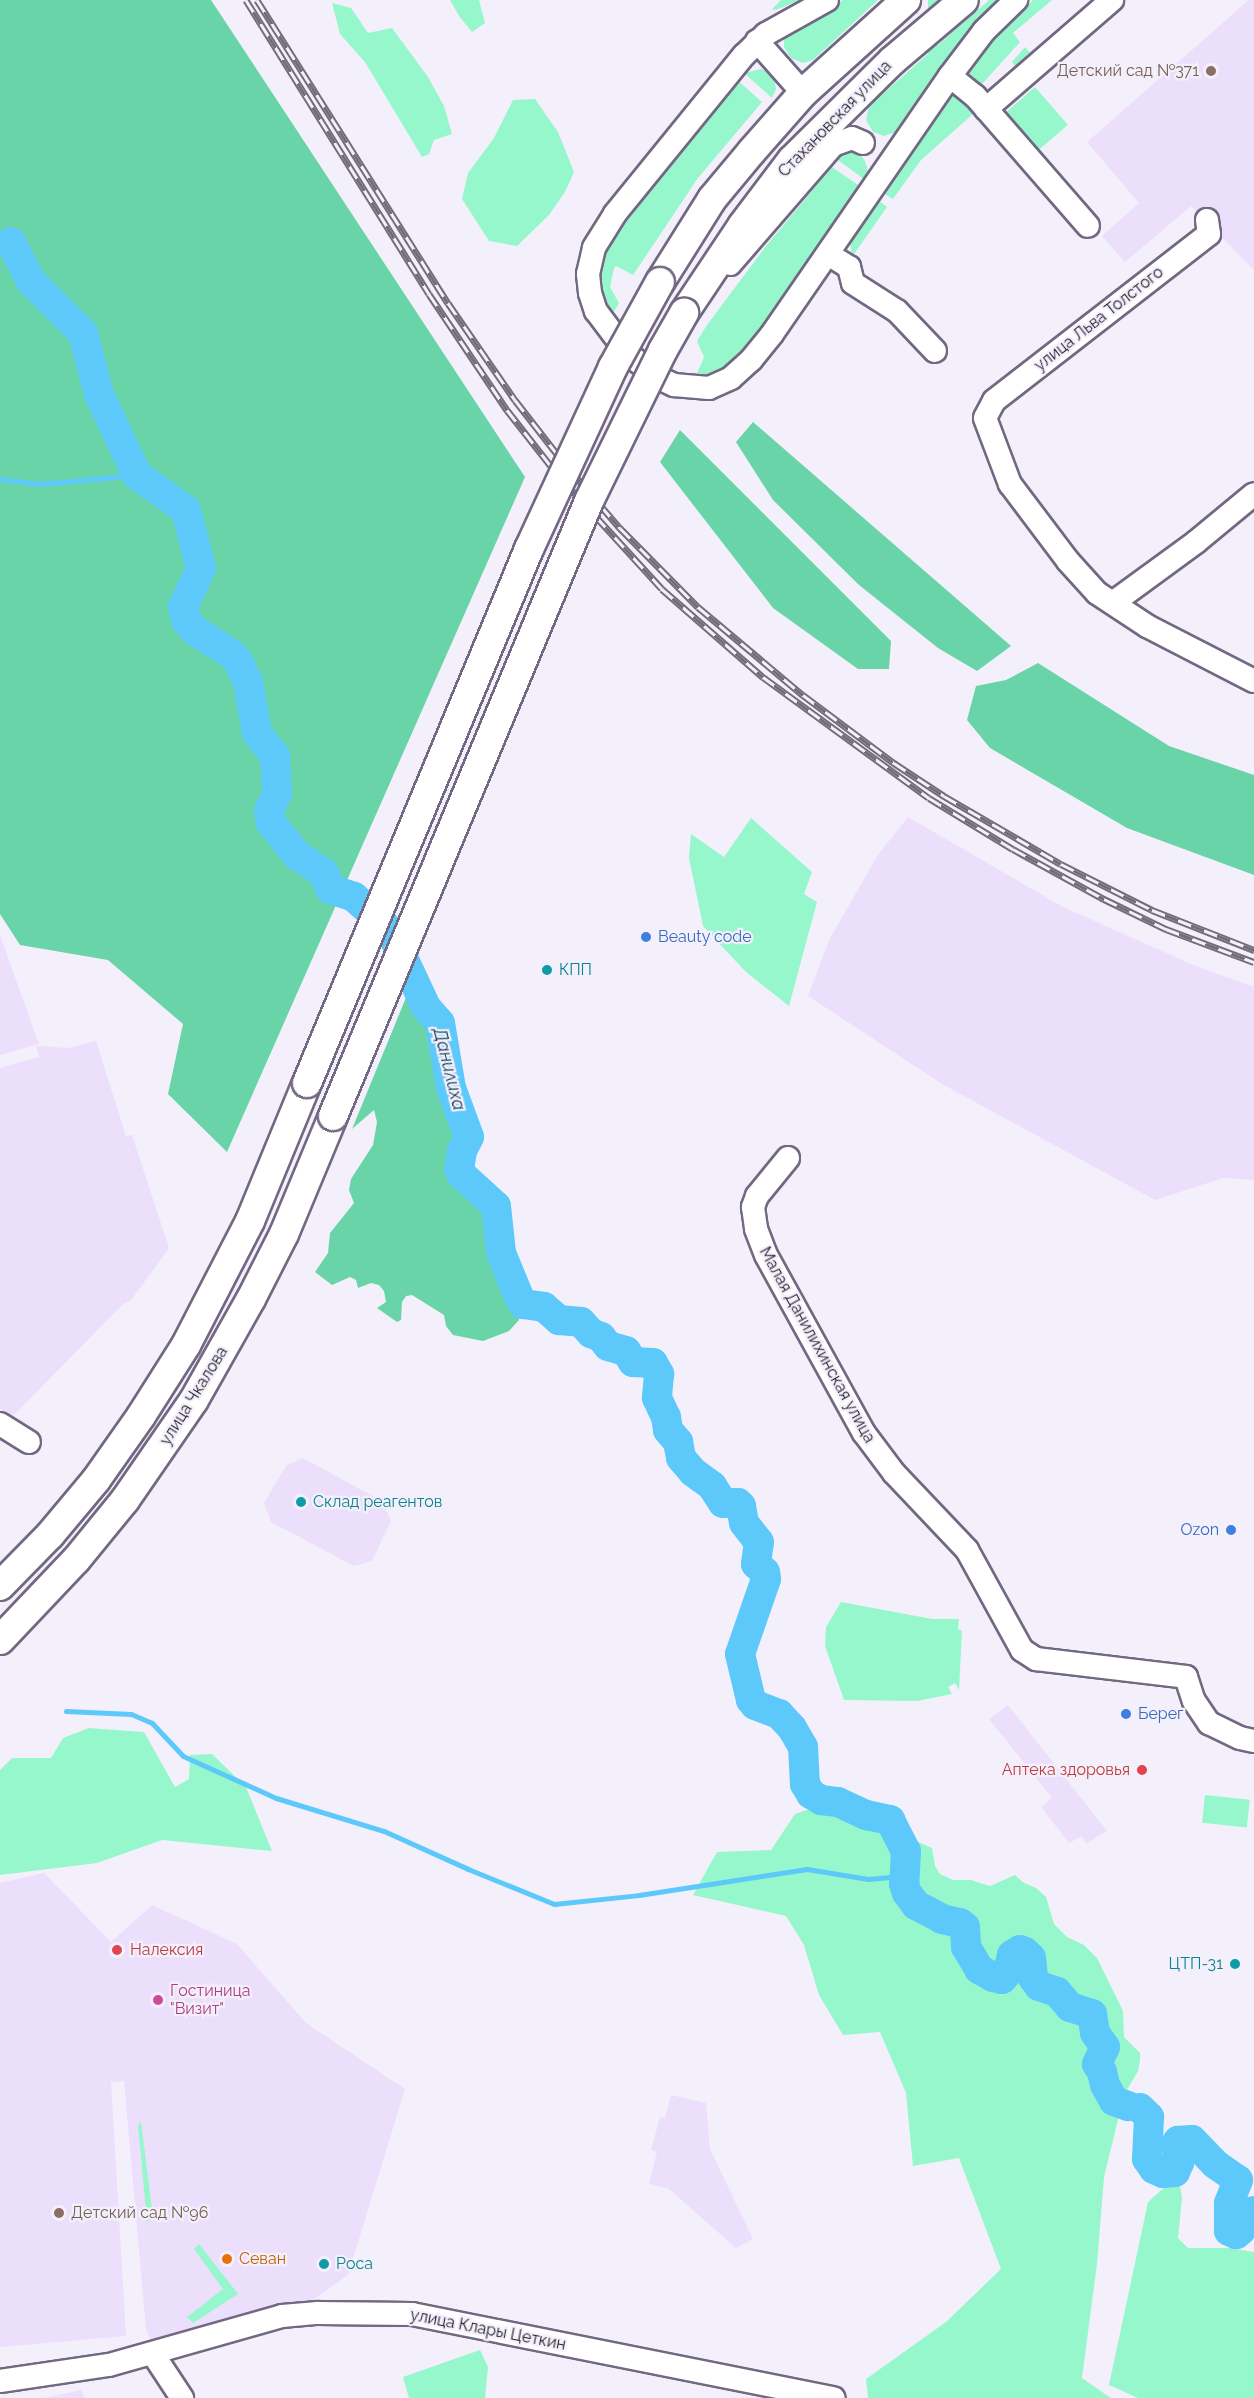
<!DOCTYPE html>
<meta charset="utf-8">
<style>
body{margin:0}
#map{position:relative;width:1254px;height:2398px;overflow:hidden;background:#f4f0fb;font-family:Raleway,sans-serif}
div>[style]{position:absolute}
.built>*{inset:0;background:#ebdffc}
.green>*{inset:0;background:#96f7cc;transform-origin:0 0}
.forest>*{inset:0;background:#68d4a7}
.stream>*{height:5px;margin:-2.5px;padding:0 2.5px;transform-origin:2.5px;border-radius:2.5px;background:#5dc9fa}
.river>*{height:30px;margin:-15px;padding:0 15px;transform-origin:15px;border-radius:15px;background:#5dc9fa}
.roads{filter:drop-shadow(2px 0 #736882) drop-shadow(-2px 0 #736882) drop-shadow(0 2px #736882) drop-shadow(0 -2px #736882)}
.minor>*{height:22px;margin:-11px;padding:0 11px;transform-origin:11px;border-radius:11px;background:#fff}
.major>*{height:28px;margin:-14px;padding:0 14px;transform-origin:14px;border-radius:14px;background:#fff}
.rail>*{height:7px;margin-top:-3.5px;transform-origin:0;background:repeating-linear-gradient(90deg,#f4f0fb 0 14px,#726e79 0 28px);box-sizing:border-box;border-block:2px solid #726e79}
.bridges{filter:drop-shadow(2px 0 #736882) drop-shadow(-2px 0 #736882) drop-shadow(0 2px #736882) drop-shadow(0 -2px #736882)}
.major-bridge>*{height:28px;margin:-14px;padding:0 14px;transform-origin:14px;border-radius:14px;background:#fff}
.dots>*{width:16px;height:16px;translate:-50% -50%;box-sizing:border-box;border:3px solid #f4f0fb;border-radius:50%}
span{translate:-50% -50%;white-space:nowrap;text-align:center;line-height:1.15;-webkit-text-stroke:4.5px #f4f0fb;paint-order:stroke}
.education-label{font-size:16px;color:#785e54}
.right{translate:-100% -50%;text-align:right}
.left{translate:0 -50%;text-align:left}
.street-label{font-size:16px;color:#201c26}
.shop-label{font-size:16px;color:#366cbe}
.culture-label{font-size:16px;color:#0d838f}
.health-label{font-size:16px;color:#be3a42}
.hotel-label{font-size:16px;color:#b23c85}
.food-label{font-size:16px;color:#c56008}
.water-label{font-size:18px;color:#134256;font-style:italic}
</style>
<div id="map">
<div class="built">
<i style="clip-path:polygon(1249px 0,1254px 0,1254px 270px,1191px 206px,1125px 262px,1102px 236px,1139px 203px,1087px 142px)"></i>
<i style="clip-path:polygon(908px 817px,1063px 907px,1191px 964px,1254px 987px,1254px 1180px,1223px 1178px,1155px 1200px,942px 1084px,808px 996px,830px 938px,878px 855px)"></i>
<i style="clip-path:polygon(0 935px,39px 1044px,0 1055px)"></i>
<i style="clip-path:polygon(96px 1041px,126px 1136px,132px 1135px,169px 1248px,132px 1299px,122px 1305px,14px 1415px,0 1409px,0 1068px,39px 1057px,36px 1046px,68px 1048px)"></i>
<i style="clip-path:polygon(303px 1458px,382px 1501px,391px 1521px,372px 1561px,354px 1566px,271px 1522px,264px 1503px,286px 1466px)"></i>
<i style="clip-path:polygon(1008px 1705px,1107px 1831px,1086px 1844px,1082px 1836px,1069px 1843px,1041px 1807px,1052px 1798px,989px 1719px)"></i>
<i style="clip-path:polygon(44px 1873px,111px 1942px,152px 1905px,237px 1944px,306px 2023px,405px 2089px,348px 2275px,311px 2301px,243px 2318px,154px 2348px,146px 2329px,124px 2081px,111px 2082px,126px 2336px,0 2347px,0 1883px)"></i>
<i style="clip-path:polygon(671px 2095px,706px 2103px,710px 2149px,753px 2239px,736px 2248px,669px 2189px,649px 2184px,657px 2152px,651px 2150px,660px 2117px,665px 2118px)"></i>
<i style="clip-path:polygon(81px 2390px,85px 2398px,44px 2398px)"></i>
</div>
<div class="green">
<i style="clip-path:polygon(450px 0,479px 0,485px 23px,472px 32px,459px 16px)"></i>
<i style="clip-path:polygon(781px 0,800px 0,776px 10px,772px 9px)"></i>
<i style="clip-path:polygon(843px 0,878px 0,813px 60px,803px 63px,791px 58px,784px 47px,784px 37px,794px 27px)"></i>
<i style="left:928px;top:0;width:10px;height:67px"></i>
<i style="clip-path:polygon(989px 0,1003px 0,899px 131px,884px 136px,873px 132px,866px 120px,869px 106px)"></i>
<i style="clip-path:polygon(1033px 0,1052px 0,1013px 33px,1020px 42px,983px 83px,976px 86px,969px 86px,964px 69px)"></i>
<i style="clip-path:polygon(332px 3px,351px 8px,368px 33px,392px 28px,428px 77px,444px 106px,452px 134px,434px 140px,429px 154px,422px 157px,365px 62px,340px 34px)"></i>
<i style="clip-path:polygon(1025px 47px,1038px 62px,1017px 70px,1012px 62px)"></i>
<i style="clip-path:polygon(761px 69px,768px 72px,775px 83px,776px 89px,772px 98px,744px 73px)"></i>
<i style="clip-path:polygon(736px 79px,762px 102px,698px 178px,633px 275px,616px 266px,614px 268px,610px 287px,619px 303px,613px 313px,606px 301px,599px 281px,603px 258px,608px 247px,637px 204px)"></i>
<i style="clip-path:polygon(955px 87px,981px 107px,921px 160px,893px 199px,883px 193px)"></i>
<i style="left:1035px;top:87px;width:50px;height:48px;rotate:49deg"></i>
<i style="clip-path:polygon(535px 99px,558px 132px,574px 172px,565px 192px,549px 215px,517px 246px,489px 241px,462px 199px,468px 173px,494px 138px,513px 100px)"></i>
<i style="clip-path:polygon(845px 151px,860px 154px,865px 161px,869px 174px,865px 180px,834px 157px)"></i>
<i style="clip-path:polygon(832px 167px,861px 187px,734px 365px,706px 378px,696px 376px,704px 357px,697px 341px,707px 325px,766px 246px)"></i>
<i style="clip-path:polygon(878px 200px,887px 207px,852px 257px,850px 240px)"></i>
<i style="clip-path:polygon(751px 818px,812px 872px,804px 894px,817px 902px,789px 1006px,746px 972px,703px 926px,689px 858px,691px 834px,724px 857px)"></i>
<i style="clip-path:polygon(841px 1602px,932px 1619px,959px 1619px,958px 1629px,962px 1631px,959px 1690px,955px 1683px,948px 1687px,952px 1694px,917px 1701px,844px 1700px,825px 1646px,826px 1627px)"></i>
<i style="clip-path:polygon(89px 1728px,144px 1732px,175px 1787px,189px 1779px,190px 1755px,212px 1754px,246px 1787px,272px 1851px,162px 1840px,97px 1863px,0 1875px,0 1770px,12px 1758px,51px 1758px,63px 1738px)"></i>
<i style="clip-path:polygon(848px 1795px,882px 1826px,932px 1848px,935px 1866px,940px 1874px,953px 1880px,971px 1880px,990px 1886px,1015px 1875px,1024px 1883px,1036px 1888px,1046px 1897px,1054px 1924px,1067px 1937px,1084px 1945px,1097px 1958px,1123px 2011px,1124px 2037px,1140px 2053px,1140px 2060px,1138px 2071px,1124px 2095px,1104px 2177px,1097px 2264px,1082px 2378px,1111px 2398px,868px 2398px,866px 2379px,946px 2322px,1001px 2269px,959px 2158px,913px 2166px,906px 2093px,880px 2032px,843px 2035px,819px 1995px,804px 1945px,786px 1916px,693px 1895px,717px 1852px,771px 1850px,795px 1814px)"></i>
<i style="left:1205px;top:1795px;width:45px;height:28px;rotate:6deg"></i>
<i style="clip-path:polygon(141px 2122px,153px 2217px,147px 2222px,138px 2125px)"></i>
<i style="clip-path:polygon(1178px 2174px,1182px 2198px,1178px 2238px,1188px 2248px,1230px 2248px,1254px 2252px,1254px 2398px,1138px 2398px,1109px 2385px,1148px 2202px,1166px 2186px,1166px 2177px)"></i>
<i style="clip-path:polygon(199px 2244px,238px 2294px,193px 2323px,187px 2317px,223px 2289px,194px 2249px)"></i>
<i style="clip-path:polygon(480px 2350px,488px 2367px,485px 2398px,409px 2398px,403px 2377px)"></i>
</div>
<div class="forest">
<i style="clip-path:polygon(0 0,211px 0,525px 477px,227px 1152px,168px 1094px,183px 1024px,108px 960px,20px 945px,0 914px)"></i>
<i style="clip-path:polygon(753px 422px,1011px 646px,977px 671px,938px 648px,859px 585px,773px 500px,736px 442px)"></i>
<i style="clip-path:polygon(680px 430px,891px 641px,889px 669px,858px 669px,773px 608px,660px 462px)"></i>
<i style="clip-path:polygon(1038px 663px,1169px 746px,1254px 775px,1254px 875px,1127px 828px,990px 748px,967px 720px,976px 686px,1006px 680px)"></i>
<i style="clip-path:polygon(412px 983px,424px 1010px,438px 1026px,447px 1093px,464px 1138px,454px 1166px,463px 1181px,485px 1199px,493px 1211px,496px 1254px,506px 1281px,506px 1295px,516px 1304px,518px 1312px,519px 1320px,509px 1331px,483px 1341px,453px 1335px,446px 1326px,444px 1315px,412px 1295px,406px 1296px,402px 1302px,401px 1320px,397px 1322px,377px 1308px,386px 1302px,384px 1291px,379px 1285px,371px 1283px,358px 1288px,356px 1280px,350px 1277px,332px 1285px,315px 1272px,328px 1253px,330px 1233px,354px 1203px,349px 1190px,351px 1179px,373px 1145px,377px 1122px,374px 1110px,352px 1129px)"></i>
</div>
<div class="stream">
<i style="left:0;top:479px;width:40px;rotate:7.1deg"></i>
<i style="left:40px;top:484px;width:97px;rotate:-5.3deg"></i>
<i style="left:66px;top:1711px;width:65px;rotate:2.6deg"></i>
<i style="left:131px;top:1714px;width:23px;rotate:23deg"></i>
<i style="left:152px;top:1723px;width:45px;rotate:46.8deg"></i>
<i style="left:183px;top:1756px;width:102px;rotate:24.3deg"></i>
<i style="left:276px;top:1798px;width:113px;rotate:17deg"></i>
<i style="left:384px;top:1831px;width:92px;rotate:24.3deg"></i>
<i style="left:468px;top:1869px;width:93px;rotate:22.1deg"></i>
<i style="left:554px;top:1904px;width:85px;rotate:-6deg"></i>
<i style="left:639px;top:1895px;width:170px;rotate:-8.8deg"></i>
<i style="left:807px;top:1869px;width:62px;rotate:9.3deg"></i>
<i style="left:868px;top:1879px;width:36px;rotate:-5deg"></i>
</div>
<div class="river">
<i style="left:11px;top:242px;width:44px;rotate:62.9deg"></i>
<i style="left:31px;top:281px;width:74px;rotate:45deg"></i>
<i style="left:83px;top:333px;width:52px;rotate:75.4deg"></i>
<i style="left:99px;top:394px;width:89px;rotate:64.9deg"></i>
<i style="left:137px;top:475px;width:60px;rotate:35.5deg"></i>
<i style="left:186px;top:510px;width:60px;rotate:75.5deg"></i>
<i style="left:201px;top:568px;width:43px;rotate:114.8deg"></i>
<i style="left:183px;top:607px;width:13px;rotate:77deg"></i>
<i style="left:186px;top:620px;width:13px;rotate:51deg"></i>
<i style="left:194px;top:630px;width:43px;rotate:32.6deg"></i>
<i style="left:230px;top:653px;width:11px;rotate:45deg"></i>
<i style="left:238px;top:661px;width:23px;rotate:65deg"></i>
<i style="left:248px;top:682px;width:52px;rotate:80deg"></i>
<i style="left:257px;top:733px;width:29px;rotate:52deg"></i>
<i style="left:275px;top:756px;width:37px;rotate:87deg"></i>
<i style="left:277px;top:793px;width:20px;rotate:114deg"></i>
<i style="left:269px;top:811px;width:12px;rotate:81deg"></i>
<i style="left:271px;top:823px;width:41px;rotate:50.9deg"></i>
<i style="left:297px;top:855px;width:32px;rotate:34deg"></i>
<i style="left:324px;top:873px;width:17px;rotate:69deg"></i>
<i style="left:330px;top:889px;width:25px;rotate:18deg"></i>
<i style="left:354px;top:897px;width:38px;rotate:42deg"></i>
<i style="left:382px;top:922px;width:16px;rotate:50deg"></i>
<i style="left:392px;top:934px;width:81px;rotate:65deg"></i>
<i style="left:426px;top:1007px;width:21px;rotate:49deg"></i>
<i style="left:440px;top:1023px;width:66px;rotate:80.4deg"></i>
<i style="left:451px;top:1088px;width:52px;rotate:69.8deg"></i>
<i style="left:469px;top:1137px;width:16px;rotate:117deg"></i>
<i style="left:462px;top:1151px;width:18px;rotate:99deg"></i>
<i style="left:459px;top:1169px;width:7px;rotate:63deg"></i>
<i style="left:462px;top:1175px;width:46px;rotate:42.4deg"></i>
<i style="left:496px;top:1206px;width:47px;rotate:83.9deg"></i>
<i style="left:501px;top:1253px;width:50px;rotate:67.6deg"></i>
<i style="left:520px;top:1299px;width:6px;rotate:59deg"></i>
<i style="left:523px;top:1304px;width:21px;rotate:8deg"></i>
<i style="left:544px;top:1307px;width:20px;rotate:41deg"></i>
<i style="left:559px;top:1320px;width:22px;rotate:5deg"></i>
<i style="left:581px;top:1322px;width:15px;rotate:48deg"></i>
<i style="left:591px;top:1333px;width:11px;rotate:22deg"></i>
<i style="left:601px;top:1337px;width:11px;rotate:52deg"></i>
<i style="left:608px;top:1346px;width:19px;rotate:16deg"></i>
<i style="left:626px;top:1351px;width:13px;rotate:58deg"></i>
<i style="left:633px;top:1362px;width:20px;rotate:3deg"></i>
<i style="left:653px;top:1363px;width:13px;rotate:61deg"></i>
<i style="left:659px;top:1374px;width:24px;rotate:95deg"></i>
<i style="left:657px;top:1398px;width:21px;rotate:65deg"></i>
<i style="left:666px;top:1417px;width:13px;rotate:81deg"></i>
<i style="left:668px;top:1430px;width:16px;rotate:50deg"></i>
<i style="left:678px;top:1442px;width:16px;rotate:79deg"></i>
<i style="left:681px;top:1458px;width:18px;rotate:49deg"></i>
<i style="left:693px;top:1472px;width:24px;rotate:36deg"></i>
<i style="left:712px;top:1486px;width:20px;rotate:57deg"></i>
<i style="left:723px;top:1503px;width:15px"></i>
<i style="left:738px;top:1503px;width:4px;rotate:45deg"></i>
<i style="left:741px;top:1506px;width:17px;rotate:80deg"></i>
<i style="left:744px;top:1523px;width:24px;rotate:52deg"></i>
<i style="left:759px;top:1542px;width:22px;rotate:98deg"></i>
<i style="left:756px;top:1564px;width:12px;rotate:42deg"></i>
<i style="left:765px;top:1572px;width:7px;rotate:82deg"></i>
<i style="left:766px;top:1579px;width:79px;rotate:109.1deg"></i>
<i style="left:740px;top:1654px;width:47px;rotate:76.6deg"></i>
<i style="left:751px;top:1700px;width:6px;rotate:51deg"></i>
<i style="left:755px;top:1705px;width:26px;rotate:21deg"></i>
<i style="left:779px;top:1714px;width:19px;rotate:47deg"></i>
<i style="left:792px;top:1728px;width:22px;rotate:60deg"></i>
<i style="left:803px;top:1747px;width:37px;rotate:87deg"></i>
<i style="left:805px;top:1784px;width:12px;rotate:59deg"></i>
<i style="left:811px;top:1794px;width:12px;rotate:31deg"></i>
<i style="left:821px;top:1800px;width:17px;rotate:7deg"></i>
<i style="left:838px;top:1802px;width:31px;rotate:25deg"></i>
<i style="left:866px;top:1815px;width:25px;rotate:12deg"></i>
<i style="left:890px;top:1820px;width:35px;rotate:63deg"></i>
<i style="left:906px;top:1851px;width:33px;rotate:93deg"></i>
<i style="left:904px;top:1884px;width:9px;rotate:72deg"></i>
<i style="left:907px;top:1893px;width:15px;rotate:53deg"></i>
<i style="left:916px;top:1905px;width:30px;rotate:28deg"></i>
<i style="left:942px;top:1919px;width:18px;rotate:13deg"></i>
<i style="left:960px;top:1923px;width:6px;rotate:39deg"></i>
<i style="left:965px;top:1927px;width:20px;rotate:87deg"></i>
<i style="left:966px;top:1947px;width:26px;rotate:59deg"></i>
<i style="left:979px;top:1969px;width:16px;rotate:30deg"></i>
<i style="left:993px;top:1977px;width:9px;rotate:13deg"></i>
<i style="left:1002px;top:1979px;width:9px;rotate:-49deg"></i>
<i style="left:1008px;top:1972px;width:17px;rotate:-77deg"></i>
<i style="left:1012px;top:1955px;width:9px;rotate:-32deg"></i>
<i style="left:1020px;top:1950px;width:5px;rotate:22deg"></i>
<i style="left:1025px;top:1952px;width:8px;rotate:45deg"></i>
<i style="left:1031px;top:1958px;width:20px;rotate:84deg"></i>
<i style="left:1033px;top:1978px;width:10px;rotate:53deg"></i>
<i style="left:1039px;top:1986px;width:19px;rotate:18deg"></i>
<i style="left:1057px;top:1992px;width:20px;rotate:49deg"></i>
<i style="left:1070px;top:2007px;width:23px;rotate:18deg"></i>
<i style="left:1092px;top:2014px;width:19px;rotate:81deg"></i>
<i style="left:1095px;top:2033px;width:17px;rotate:54deg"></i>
<i style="left:1105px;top:2047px;width:19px;rotate:115deg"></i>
<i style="left:1097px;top:2064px;width:9px;rotate:58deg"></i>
<i style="left:1102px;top:2072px;width:13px;rotate:77deg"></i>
<i style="left:1105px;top:2085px;width:18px;rotate:61deg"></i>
<i style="left:1114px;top:2101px;width:15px;rotate:20deg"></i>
<i style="left:1140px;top:2108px;width:13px;rotate:45deg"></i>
<i style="left:1149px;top:2117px;width:42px;rotate:92.7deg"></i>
<i style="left:1147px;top:2159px;width:12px;rotate:55deg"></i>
<i style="left:1154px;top:2169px;width:10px;rotate:24deg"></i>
<i style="left:1163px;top:2173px;width:12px;rotate:-5deg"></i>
<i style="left:1175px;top:2172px;width:10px;rotate:-66deg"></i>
<i style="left:1179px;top:2163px;width:19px;rotate:-99deg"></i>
<i style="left:1176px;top:2144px;width:4px;rotate:-56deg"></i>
<i style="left:1178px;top:2141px;width:14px;rotate:-4deg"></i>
<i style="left:1192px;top:2140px;width:33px;rotate:46deg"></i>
<i style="left:1215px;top:2164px;width:28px;rotate:35deg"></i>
<i style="left:1238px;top:2180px;width:25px;rotate:111deg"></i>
<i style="left:1229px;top:2203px;width:28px;rotate:90deg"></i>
<i style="left:1229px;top:2231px;width:8px;rotate:23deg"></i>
<i style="left:1236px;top:2234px;width:6px;rotate:-39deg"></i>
<i style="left:1241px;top:2230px;width:23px;rotate:-56deg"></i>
</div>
<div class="roads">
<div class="minor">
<i style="left:827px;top:0;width:70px;rotate:150.9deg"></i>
<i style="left:766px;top:34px;width:30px;rotate:136deg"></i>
<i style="left:744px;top:55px;width:205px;rotate:129.1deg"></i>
<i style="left:615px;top:214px;width:40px;rotate:122deg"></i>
<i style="left:594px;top:248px;width:27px;rotate:103deg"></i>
<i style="left:588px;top:274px;width:19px;rotate:84deg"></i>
<i style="left:590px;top:293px;width:19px;rotate:72deg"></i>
<i style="left:596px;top:311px;width:55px;rotate:53.1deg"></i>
<i style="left:629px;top:355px;width:38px;rotate:37deg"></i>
<i style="left:659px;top:378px;width:17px;rotate:25deg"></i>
<i style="left:674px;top:385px;width:35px;rotate:5deg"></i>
<i style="left:709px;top:388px;width:24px;rotate:-24deg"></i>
<i style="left:731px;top:378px;width:27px;rotate:-42deg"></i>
<i style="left:751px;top:360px;width:33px;rotate:-51deg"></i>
<i style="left:772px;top:334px;width:313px;rotate:-55.4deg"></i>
<i style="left:950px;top:76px;width:56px;rotate:-52.9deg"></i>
<i style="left:984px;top:31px;width:45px;rotate:-44.1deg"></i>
<i style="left:757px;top:41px;width:69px;rotate:48.5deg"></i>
<i style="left:950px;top:76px;width:32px;rotate:39deg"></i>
<i style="left:975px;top:96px;width:172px;rotate:49deg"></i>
<i style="left:986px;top:109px;width:167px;rotate:-40.9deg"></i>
<i style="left:1207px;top:220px;width:14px;rotate:82deg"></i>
<i style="left:1209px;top:234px;width:272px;rotate:142.2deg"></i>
<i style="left:994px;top:401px;width:19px;rotate:118deg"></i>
<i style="left:985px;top:418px;width:71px;rotate:69.3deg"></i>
<i style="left:1010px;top:484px;width:96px;rotate:53deg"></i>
<i style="left:1068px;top:561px;width:43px;rotate:47.8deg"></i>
<i style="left:1097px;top:593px;width:60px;rotate:33.4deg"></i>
<i style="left:1147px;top:626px;width:120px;rotate:27.2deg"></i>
<i style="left:828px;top:254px;width:25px;rotate:32deg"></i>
<i style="left:849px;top:267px;width:16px;rotate:76deg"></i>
<i style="left:853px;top:283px;width:52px;rotate:32.5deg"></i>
<i style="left:897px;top:311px;width:55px;rotate:46.5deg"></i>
<i style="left:730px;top:264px;width:157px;rotate:-49.1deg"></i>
<i style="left:833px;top:145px;width:20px;rotate:-20deg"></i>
<i style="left:852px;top:138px;width:12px;rotate:24deg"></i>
<i style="left:1114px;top:602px;width:102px;rotate:-36.2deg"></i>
<i style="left:1196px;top:542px;width:75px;rotate:-39.6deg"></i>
<i style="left:788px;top:1158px;width:49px;rotate:129.2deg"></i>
<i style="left:757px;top:1196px;width:12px;rotate:110deg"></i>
<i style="left:753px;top:1207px;width:22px;rotate:82deg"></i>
<i style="left:756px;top:1229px;width:28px;rotate:69deg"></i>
<i style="left:766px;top:1255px;width:203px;rotate:61.2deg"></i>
<i style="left:864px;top:1433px;width:50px;rotate:53.1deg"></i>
<i style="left:894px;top:1473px;width:106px;rotate:46.5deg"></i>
<i style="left:967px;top:1550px;width:114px;rotate:61.2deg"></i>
<i style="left:1022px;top:1650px;width:17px;rotate:33deg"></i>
<i style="left:1036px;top:1659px;width:151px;rotate:6.8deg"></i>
<i style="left:1186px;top:1677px;width:25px;rotate:72deg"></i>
<i style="left:1194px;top:1701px;width:27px;rotate:56deg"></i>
<i style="left:1209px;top:1723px;width:34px;rotate:26deg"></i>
<i style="left:1240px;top:1738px;width:14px;rotate:12deg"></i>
<i style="left:0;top:1424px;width:34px;rotate:32deg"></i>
<i style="left:153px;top:2354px;width:53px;rotate:56.6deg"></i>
<i style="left:0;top:2381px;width:110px;rotate:-8.4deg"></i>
<i style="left:109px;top:2365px;width:180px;rotate:-15.8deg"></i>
<i style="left:282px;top:2316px;width:36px;rotate:-5deg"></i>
<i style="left:318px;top:2313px;width:94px;rotate:0.6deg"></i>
<i style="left:412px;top:2314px;width:430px;rotate:11.3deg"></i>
</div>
<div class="major">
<i style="left:660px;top:282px;width:98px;rotate:-57.9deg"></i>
<i style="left:712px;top:199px;width:62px;rotate:-50.2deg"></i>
<i style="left:752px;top:151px;width:77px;rotate:-48.7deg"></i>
<i style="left:803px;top:93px;width:139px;rotate:-42.1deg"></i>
<i style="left:684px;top:313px;width:105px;rotate:-56.3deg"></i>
<i style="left:742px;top:226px;width:83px;rotate:-52.9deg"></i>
<i style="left:792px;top:160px;width:141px;rotate:-44.7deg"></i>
<i style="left:892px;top:61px;width:94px;rotate:-40.3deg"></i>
<i style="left:0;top:1586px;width:71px;rotate:-45.6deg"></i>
<i style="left:50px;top:1535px;width:72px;rotate:-50.1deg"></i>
<i style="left:96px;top:1480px;width:78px;rotate:-54.9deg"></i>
<i style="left:141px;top:1416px;width:84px;rotate:-57.6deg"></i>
<i style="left:186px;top:1345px;width:140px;rotate:-62.7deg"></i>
<i style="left:250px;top:1221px;width:149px;rotate:-67.6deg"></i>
<i style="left:0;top:1640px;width:110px;rotate:-46.5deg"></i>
<i style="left:76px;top:1560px;width:77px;rotate:-50.8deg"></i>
<i style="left:125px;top:1500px;width:121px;rotate:-55.4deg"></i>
<i style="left:194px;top:1400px;width:116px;rotate:-60.6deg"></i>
<i style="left:251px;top:1299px;width:73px;rotate:-63.1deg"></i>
<i style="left:284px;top:1234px;width:128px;rotate:-67.4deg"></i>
</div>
</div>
<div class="rail">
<i style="left:246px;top:0;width:346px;rotate:58.1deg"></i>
<i style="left:429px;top:294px;width:140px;rotate:56.1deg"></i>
<i style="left:507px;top:410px;width:83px;rotate:51.9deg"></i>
<i style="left:558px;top:475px;width:154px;rotate:47.6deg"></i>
<i style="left:662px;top:589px;width:134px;rotate:41.1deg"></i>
<i style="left:763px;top:677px;width:205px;rotate:36.1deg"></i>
<i style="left:929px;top:798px;width:98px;rotate:31.3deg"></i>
<i style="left:1013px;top:849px;width:104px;rotate:28.8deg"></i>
<i style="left:1104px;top:899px;width:69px;rotate:25.8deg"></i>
<i style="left:1166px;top:929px;width:94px;rotate:20.6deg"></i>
<i style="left:257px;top:0;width:358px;rotate:57.8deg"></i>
<i style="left:448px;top:303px;width:118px;rotate:55.4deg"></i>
<i style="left:515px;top:400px;width:80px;rotate:52.1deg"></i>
<i style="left:564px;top:463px;width:86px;rotate:49.3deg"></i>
<i style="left:620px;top:528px;width:111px;rotate:45.4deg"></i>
<i style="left:698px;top:607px;width:137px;rotate:40deg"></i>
<i style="left:803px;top:695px;width:114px;rotate:36.8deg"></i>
<i style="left:894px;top:763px;width:60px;rotate:33.4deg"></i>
<i style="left:944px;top:796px;width:135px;rotate:30.2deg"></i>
<i style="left:1061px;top:864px;width:102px;rotate:26.8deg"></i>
<i style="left:1152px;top:910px;width:110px;rotate:21.4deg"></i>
</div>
<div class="bridges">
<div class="major-bridge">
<i style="left:307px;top:1083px;width:578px;rotate:-67.43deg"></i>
<i style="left:529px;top:549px;width:200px;rotate:-65.2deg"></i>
<i style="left:613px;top:367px;width:97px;rotate:-61.1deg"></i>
<i style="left:333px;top:1116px;width:666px;rotate:-67.4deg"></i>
<i style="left:589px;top:501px;width:168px;rotate:-63.9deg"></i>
<i style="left:663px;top:350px;width:43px;rotate:-60.4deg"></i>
</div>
</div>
<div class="dots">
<i style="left:1211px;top:71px;background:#8d6e63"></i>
<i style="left:646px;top:937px;background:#3f7fe0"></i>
<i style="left:547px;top:970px;background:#0f9aa8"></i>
<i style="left:301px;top:1502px;background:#0f9aa8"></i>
<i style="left:1231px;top:1530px;background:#3f7fe0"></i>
<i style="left:1126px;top:1714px;background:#3f7fe0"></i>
<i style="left:1142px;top:1770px;background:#e0444e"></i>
<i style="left:117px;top:1950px;background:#e0444e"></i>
<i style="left:1235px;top:1964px;background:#0f9aa8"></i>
<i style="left:158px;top:2000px;background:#d1479c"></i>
<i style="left:59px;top:2213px;background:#8d6e63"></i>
<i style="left:227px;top:2259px;background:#e8710a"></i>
<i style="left:324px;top:2264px;background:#0f9aa8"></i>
</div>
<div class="education-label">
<span class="right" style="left:1199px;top:71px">Детский сад №371</span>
<span class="left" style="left:71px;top:2213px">Детский сад №96</span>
</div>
<div class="street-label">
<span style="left:835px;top:119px;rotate:-46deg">Стахановская улица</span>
<span style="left:1099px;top:319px;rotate:-38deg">улица Льва Толстого</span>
<span style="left:817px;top:1345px;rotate:61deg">Малая Данилихинская улица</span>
<span style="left:194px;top:1396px;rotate:-58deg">улица Чкалова</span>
<span style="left:488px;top:2330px;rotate:11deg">улица Клары Цеткин</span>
</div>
<div class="shop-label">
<span class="left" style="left:658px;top:937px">Beauty code</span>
<span class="right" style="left:1219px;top:1530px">Ozon</span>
<span class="left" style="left:1138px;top:1714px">Берег</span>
</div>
<div class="culture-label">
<span class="left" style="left:559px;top:970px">КПП</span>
<span class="left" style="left:313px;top:1502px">Склад реагентов</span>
<span class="right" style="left:1223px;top:1964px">ЦТП-31</span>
<span class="left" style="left:336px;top:2264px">Роса</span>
</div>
<div class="health-label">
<span class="right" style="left:1130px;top:1770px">Аптека здоровья</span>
<span class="left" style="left:130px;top:1950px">Налексия</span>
</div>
<div class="hotel-label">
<span class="left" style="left:170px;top:2000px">Гостиница<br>"Визит"</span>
</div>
<div class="food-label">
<span class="left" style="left:239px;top:2259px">Севан</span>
</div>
<div class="water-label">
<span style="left:449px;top:1069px;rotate:76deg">Данилиха</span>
</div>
</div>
